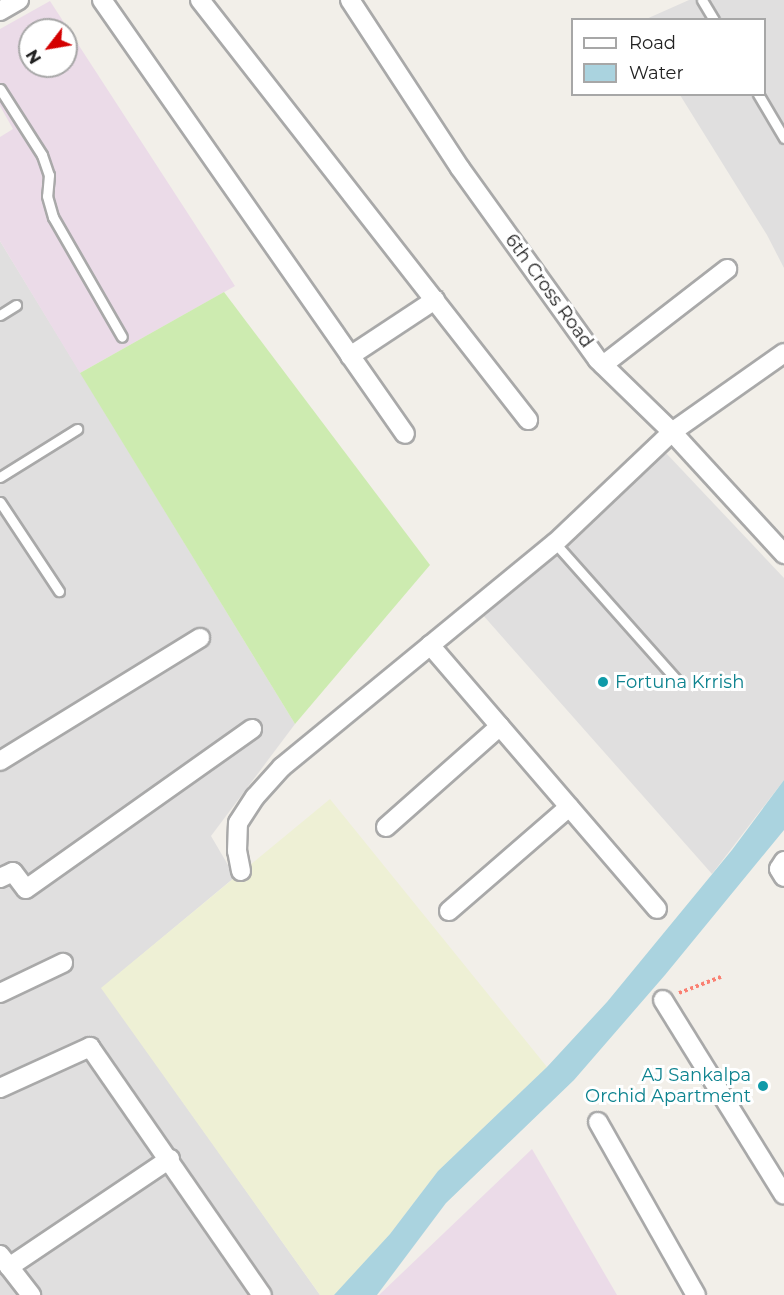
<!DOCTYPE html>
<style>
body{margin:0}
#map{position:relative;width:784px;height:1295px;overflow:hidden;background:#f2efe9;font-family:Montserrat,sans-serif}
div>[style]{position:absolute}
.residential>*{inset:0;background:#e0dfdf}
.industrial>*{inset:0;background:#ebdbe8}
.farmland>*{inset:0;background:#eef0d5}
.grass>*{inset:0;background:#cdebb0}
.water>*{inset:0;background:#aad3df}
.path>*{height:4px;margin-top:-2px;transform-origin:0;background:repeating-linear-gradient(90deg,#fa8072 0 3px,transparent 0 6px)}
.roads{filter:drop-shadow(2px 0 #a9a9a9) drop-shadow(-2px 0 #a9a9a9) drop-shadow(0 2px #a9a9a9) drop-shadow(0 -2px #a9a9a9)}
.lane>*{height:9px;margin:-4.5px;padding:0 4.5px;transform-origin:4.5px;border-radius:4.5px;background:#fff}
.street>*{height:18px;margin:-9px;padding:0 9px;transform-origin:9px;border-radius:9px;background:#fff}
.dots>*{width:16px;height:16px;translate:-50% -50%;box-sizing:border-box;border:3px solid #fff;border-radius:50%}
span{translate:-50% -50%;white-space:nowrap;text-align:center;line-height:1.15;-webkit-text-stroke:6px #fff;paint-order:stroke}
.street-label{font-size:18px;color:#222}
.culture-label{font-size:18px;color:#0d838f}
.left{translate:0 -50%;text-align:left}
.right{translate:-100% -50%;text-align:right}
.legend{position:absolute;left:571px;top:18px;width:195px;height:78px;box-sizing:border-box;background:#fff;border:2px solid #a7a7a7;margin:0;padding:8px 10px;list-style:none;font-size:18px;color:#222}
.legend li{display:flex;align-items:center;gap:12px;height:30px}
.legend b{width:30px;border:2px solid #a7a7a7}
.north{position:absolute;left:18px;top:18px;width:60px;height:60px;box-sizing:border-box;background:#fff;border:2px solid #a7a7a7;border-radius:50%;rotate:239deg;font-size:16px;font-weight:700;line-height:24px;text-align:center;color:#222}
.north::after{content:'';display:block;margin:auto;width:21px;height:27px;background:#d40000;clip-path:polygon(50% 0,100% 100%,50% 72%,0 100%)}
</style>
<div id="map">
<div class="residential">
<i style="clip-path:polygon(689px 0,784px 0,784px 268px,767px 235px,680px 95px,764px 94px,764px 20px,644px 20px)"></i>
<i style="clip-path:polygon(0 241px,295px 724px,211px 836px,235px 877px,102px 988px,320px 1295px,0 1295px)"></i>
<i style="clip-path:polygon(666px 453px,784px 578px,784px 780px,712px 874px,482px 614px)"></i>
</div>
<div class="industrial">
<i style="clip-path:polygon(evenodd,50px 1px,235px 286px,80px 373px,0 241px,0 137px,13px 129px,0 106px,0 29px,50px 1px,30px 30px,66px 30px,66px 66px,30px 66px,30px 30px)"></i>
<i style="clip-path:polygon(532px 1149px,617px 1295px,379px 1295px)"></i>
</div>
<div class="farmland">
<i style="clip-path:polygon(330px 799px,547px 1067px,438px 1171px,390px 1234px,345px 1284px,334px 1295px,320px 1295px,101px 988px)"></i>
</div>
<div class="grass">
<i style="clip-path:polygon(224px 292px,430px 565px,295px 724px,80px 373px)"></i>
</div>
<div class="water">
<i style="clip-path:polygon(784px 780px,784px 830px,665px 975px,574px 1080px,446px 1203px,377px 1295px,334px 1295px,390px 1234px,438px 1171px,547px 1067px,607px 1002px,732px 850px)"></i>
</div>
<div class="path">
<i style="left:679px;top:993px;width:45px;rotate:-20.9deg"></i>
</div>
<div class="roads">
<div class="lane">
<i style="left:702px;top:0;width:23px;rotate:59deg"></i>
<i style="left:0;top:89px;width:78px;rotate:57.5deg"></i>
<i style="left:42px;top:155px;width:21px;rotate:71deg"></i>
<i style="left:49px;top:175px;width:21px;rotate:95deg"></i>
<i style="left:47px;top:196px;width:22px;rotate:74deg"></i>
<i style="left:53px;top:217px;width:138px;rotate:60.1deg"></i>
<i style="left:758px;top:94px;width:51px;rotate:59.4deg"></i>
<i style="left:0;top:315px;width:19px;rotate:-32deg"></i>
<i style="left:0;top:477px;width:91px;rotate:-31.9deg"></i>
<i style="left:0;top:502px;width:107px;rotate:56.5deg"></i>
<i style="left:555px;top:543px;width:188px;rotate:48.4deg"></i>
</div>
<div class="street">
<i style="left:102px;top:0;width:529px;rotate:55.08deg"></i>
<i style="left:200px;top:0;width:533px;rotate:52.01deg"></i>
<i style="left:350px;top:0;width:201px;rotate:56.8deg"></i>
<i style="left:460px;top:168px;width:236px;rotate:54.3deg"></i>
<i style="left:598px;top:360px;width:103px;rotate:44.2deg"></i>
<i style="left:672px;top:432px;width:166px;rotate:47.4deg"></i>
<i style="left:0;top:11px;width:22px;rotate:-30deg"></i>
<i style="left:350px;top:356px;width:102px;rotate:-33.4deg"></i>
<i style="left:603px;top:365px;width:157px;rotate:-37.7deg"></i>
<i style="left:430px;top:645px;width:348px;rotate:49.3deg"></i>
<i style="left:0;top:761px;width:235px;rotate:-31.6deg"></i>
<i style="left:386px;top:827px;width:152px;rotate:-41.5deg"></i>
<i style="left:784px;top:861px;width:9px;rotate:122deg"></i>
<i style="left:779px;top:869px;width:9px;rotate:58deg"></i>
<i style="left:241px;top:871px;width:20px;rotate:-101deg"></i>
<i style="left:237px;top:851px;width:28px;rotate:-88deg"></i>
<i style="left:238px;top:823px;width:31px;rotate:-57deg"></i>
<i style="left:255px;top:797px;width:40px;rotate:-48deg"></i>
<i style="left:282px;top:767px;width:353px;rotate:-39.4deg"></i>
<i style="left:555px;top:543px;width:161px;rotate:-43.5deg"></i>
<i style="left:672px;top:432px;width:137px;rotate:-35.2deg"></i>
<i style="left:0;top:878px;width:14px;rotate:-25deg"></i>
<i style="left:13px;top:872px;width:21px;rotate:53deg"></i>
<i style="left:26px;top:889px;width:277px;rotate:-35.3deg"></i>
<i style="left:449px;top:911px;width:159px;rotate:-40.9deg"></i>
<i style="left:0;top:993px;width:70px;rotate:-25.5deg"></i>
<i style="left:663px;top:1000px;width:229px;rotate:58.2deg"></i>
<i style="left:0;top:1088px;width:99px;rotate:-24.5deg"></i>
<i style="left:90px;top:1047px;width:302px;rotate:55.3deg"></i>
<i style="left:598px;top:1122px;width:199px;rotate:60.5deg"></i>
<i style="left:0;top:1255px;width:51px;rotate:52.2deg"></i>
<i style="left:9px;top:1267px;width:194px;rotate:-33.9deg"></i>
</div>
</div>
<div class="dots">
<i style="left:603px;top:682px;background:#0f9aa8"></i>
<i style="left:763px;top:1086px;background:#0f9aa8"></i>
</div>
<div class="street-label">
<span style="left:549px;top:291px;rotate:54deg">6th Cross Road</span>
</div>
<div class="culture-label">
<span class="left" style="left:615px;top:682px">Fortuna Krrish</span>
<span class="right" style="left:751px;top:1086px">AJ Sankalpa<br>Orchid Apartment</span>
</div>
<ul class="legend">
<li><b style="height:8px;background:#fff"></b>Road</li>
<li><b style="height:16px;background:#aad3df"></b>Water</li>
</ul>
<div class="north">N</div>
</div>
